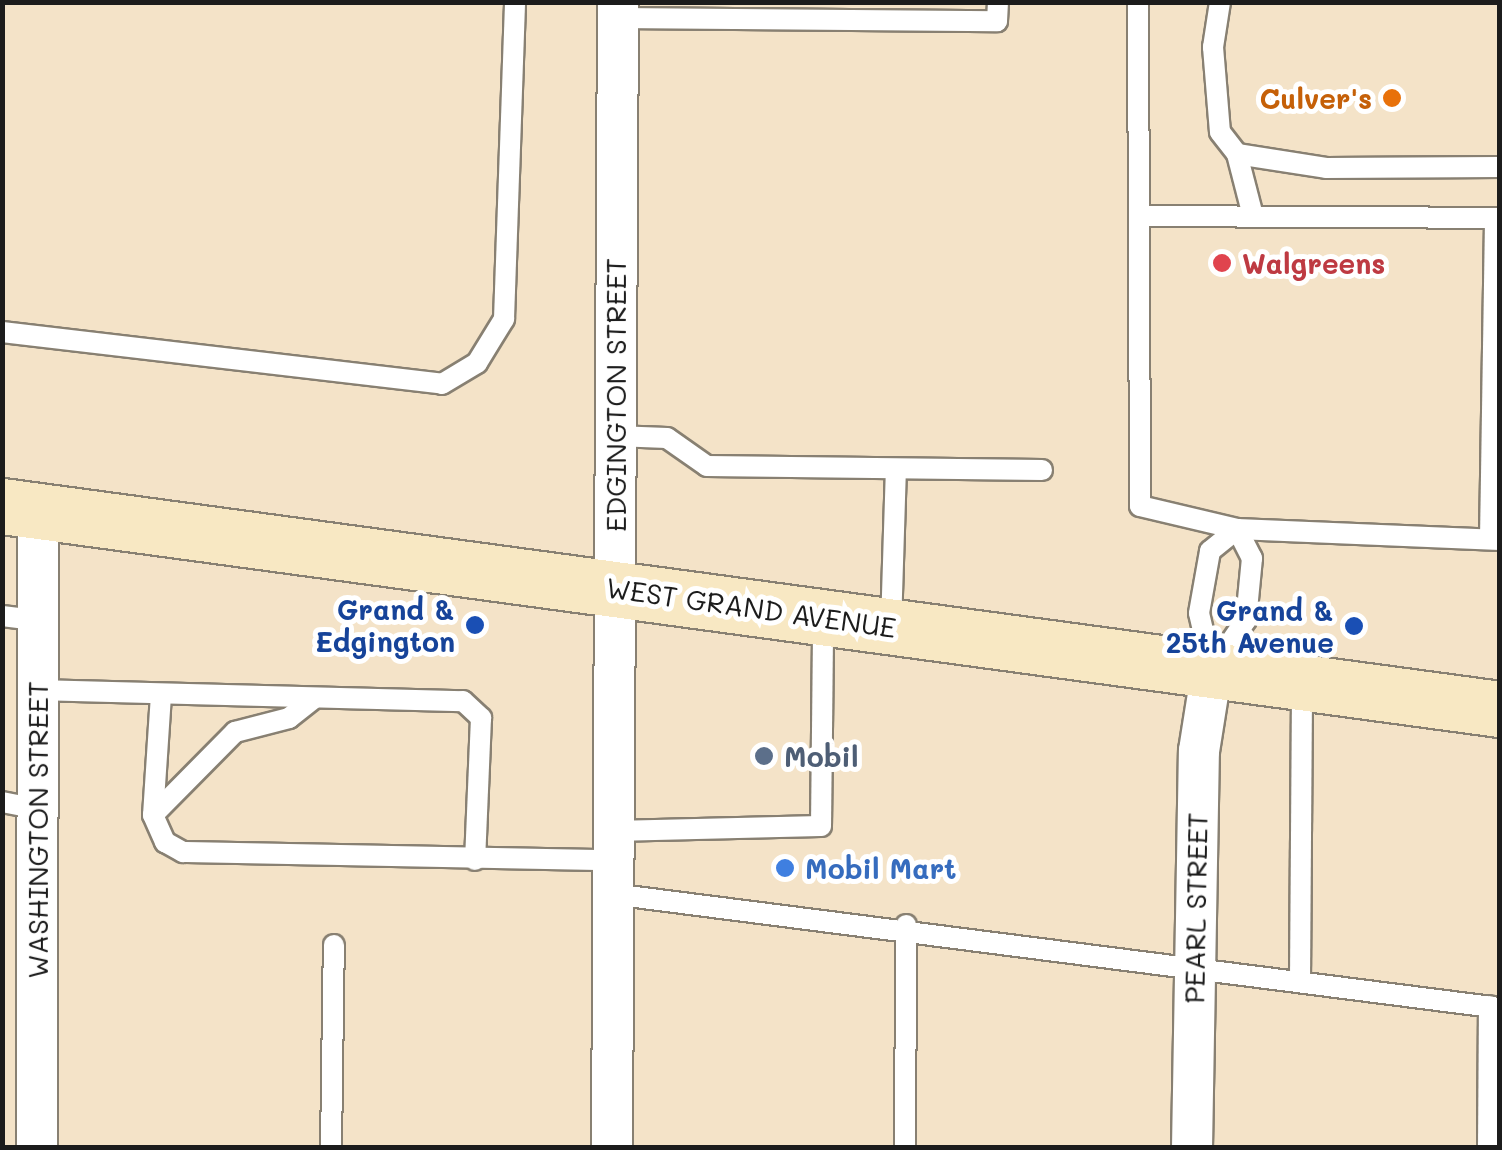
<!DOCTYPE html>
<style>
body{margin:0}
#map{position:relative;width:1502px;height:1150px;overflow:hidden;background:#f4e3c8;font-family:Mali,sans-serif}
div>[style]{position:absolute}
.roads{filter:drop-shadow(2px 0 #888072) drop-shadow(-2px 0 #888072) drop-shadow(0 2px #888072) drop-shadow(0 -2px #888072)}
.lane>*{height:20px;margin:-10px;padding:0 10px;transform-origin:10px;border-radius:10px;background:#fff}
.street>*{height:40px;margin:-20px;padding:0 20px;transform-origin:20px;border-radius:20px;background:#fff}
.secondary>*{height:55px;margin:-27.5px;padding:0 27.5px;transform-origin:27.5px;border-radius:27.5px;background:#f8e8c3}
.dots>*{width:28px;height:28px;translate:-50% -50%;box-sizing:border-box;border:5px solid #fff;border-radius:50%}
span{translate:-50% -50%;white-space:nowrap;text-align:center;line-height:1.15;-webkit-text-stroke:10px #fff;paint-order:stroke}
.food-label{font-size:28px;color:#c56008;font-weight:700}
.right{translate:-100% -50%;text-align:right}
.health-label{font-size:28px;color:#be3a42;font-weight:700}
.left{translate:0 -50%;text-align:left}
.street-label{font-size:28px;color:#1c1c1c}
.transit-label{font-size:28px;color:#164399;font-weight:700}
.service-label{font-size:28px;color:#4e5e75;font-weight:700}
.shop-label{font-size:28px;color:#366cbe;font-weight:700}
.frame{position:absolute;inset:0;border:5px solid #1c1c1c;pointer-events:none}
</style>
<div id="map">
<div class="roads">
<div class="lane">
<i style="left:1138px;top:2px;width:504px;rotate:89.77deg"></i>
<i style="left:1140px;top:506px;width:100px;rotate:13.3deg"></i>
<i style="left:1237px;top:529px;width:263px;rotate:2.4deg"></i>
<i style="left:1220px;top:2px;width:46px;rotate:98.8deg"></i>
<i style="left:1213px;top:47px;width:85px;rotate:85.3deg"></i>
<i style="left:1220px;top:132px;width:28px;rotate:52deg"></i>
<i style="left:1237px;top:154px;width:90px;rotate:8.9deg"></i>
<i style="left:1326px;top:168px;width:174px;rotate:-0.3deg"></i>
<i style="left:618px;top:18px;width:379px;rotate:0.5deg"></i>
<i style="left:997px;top:21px;width:19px;rotate:-87deg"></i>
<i style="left:1237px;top:154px;width:64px;rotate:75.5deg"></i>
<i style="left:1139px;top:216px;width:361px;rotate:0.3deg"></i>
<i style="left:2px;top:332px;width:443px;rotate:6.7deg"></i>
<i style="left:442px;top:384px;width:41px;rotate:-31deg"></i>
<i style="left:477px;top:363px;width:52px;rotate:-58.5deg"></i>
<i style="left:504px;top:319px;width:317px;rotate:-88deg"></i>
<i style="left:615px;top:436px;width:52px;rotate:2.2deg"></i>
<i style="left:667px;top:438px;width:49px;rotate:35deg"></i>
<i style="left:707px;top:466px;width:335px;rotate:0.7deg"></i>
<i style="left:1237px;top:529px;width:33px;rotate:63deg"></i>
<i style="left:1252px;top:558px;width:62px;rotate:95.5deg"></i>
<i style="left:1246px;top:620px;width:60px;rotate:124.8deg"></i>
<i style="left:1212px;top:669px;width:57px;rotate:-103.1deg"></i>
<i style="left:1199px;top:613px;width:63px;rotate:-79.9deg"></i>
<i style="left:1210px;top:551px;width:35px;rotate:-39deg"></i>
<i style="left:1490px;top:539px;width:321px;rotate:-89.1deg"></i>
<i style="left:2px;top:616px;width:35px;rotate:7deg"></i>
<i style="left:891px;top:626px;width:157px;rotate:-88.2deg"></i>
<i style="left:36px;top:690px;width:427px;rotate:1.5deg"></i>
<i style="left:463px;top:701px;width:25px;rotate:43deg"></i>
<i style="left:481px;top:718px;width:142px;rotate:92.4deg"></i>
<i style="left:161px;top:695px;width:120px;rotate:93.8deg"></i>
<i style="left:153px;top:815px;width:30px;rotate:66deg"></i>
<i style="left:165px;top:842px;width:21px;rotate:29deg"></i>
<i style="left:183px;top:852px;width:430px;rotate:1.1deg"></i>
<i style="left:2px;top:802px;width:38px;rotate:11deg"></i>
<i style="left:153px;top:815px;width:117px;rotate:-45.3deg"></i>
<i style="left:235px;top:732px;width:56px;rotate:-14.5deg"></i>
<i style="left:289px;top:718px;width:31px;rotate:-38deg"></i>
<i style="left:613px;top:831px;width:208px;rotate:-1.4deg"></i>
<i style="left:821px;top:826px;width:207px;rotate:-89.4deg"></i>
<i style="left:612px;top:894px;width:895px;rotate:7.32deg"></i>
<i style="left:1300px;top:979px;width:296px;rotate:-89.6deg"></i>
<i style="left:331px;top:1148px;width:203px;rotate:-89.2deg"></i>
<i style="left:905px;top:1148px;width:223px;rotate:-89.7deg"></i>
<i style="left:1488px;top:1148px;width:142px;rotate:-89.6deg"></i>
</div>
<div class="street">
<i style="left:37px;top:1148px;width:636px;rotate:-89.91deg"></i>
<i style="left:612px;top:1148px;width:1146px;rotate:-89.7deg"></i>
<i style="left:1192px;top:1148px;width:397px;rotate:-89deg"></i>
<i style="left:1199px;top:751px;width:83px;rotate:-81deg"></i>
</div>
<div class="secondary">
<i style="left:2px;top:506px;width:1512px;rotate:7.72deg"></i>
</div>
</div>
<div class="dots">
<i style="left:1392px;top:98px;background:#e8710a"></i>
<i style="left:1222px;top:263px;background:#e0444e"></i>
<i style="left:475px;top:625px;background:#1a4fb4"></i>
<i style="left:1354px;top:626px;background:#1a4fb4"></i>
<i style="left:764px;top:756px;background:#5c6f8a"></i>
<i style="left:785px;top:868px;background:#3f7fe0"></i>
</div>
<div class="food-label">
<span class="right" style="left:1372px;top:98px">Culver's</span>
</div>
<div class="health-label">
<span class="left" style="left:1242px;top:263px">Walgreens</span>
</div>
<div class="street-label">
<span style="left:615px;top:395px;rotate:-90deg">EDGINGTON STREET</span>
<span style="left:751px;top:607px;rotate:8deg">WEST GRAND AVENUE</span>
<span style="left:37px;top:830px;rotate:-90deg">WASHINGTON STREET</span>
<span style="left:1195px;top:908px;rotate:-89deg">PEARL STREET</span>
</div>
<div class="transit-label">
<span class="right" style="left:455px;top:625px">Grand &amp;<br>Edgington</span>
<span class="right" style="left:1334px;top:626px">Grand &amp;<br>25th Avenue</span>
</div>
<div class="service-label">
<span class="left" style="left:784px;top:756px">Mobil</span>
</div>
<div class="shop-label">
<span class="left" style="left:805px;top:868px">Mobil Mart</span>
</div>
<div class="frame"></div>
</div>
